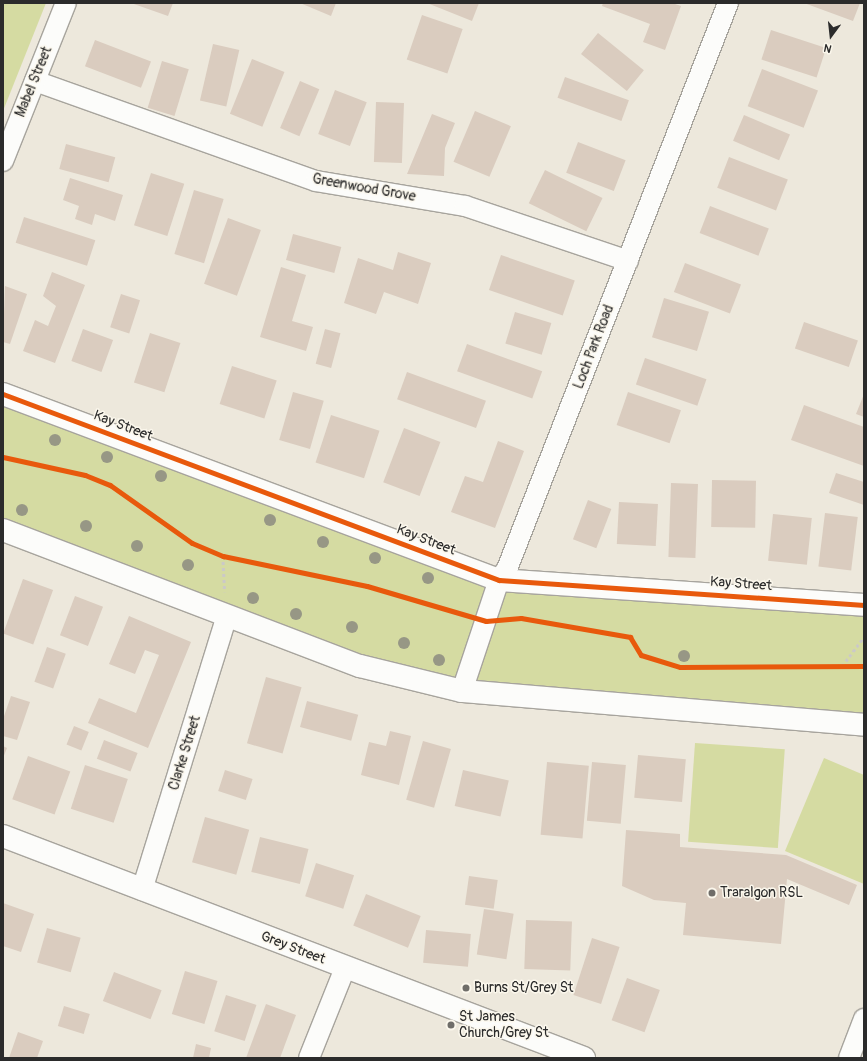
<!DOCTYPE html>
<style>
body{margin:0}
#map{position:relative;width:867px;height:1061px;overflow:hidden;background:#ede8dc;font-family:Pangolin,sans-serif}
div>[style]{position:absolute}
.green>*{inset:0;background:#d5dba2;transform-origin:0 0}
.building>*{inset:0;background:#daccbf;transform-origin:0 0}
.path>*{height:2.5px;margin-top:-1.25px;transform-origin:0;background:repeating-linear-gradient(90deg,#cbc9c7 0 3px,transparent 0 6px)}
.roads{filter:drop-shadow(1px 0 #a7a49d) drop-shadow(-1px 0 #a7a49d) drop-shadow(0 1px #a7a49d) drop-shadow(0 -1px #a7a49d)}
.minor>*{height:20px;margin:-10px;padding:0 10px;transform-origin:10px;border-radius:10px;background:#fcfcfa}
.tertiary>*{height:22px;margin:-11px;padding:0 11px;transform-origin:11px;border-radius:11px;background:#fcfcfa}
.secondary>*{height:22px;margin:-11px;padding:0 11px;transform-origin:11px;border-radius:11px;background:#fcfcfa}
.cycleway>*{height:5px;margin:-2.5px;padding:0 2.5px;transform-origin:2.5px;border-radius:2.5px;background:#e8590c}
.trees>*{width:12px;height:12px;margin:-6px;border-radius:50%;background:#979785}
.dots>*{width:11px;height:11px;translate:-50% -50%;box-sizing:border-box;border:2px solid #fbf7ec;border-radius:50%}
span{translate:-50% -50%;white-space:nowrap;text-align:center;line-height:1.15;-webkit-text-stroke:3px #fbf7ec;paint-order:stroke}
.street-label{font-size:14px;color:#2b2b2b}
.poi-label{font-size:14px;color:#2b2b2b}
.left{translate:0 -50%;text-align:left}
.frame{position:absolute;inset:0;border:4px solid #2b2b2b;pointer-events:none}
.north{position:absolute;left:811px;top:16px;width:40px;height:40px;-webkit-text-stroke:3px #fbf7ec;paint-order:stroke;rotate:195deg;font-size:11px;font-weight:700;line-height:16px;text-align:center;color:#2b2b2b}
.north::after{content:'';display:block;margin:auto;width:14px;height:18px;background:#2b2b2b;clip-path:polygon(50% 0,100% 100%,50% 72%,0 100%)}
</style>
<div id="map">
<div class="green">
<i style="clip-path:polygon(3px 3px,46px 3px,3px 111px)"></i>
<i style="clip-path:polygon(3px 394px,499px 580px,864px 605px,864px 718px,462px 691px,3px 530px)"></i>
<i style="left:695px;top:743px;width:90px;height:99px;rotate:4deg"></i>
<i style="clip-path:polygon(824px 758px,864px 775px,864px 884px,785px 851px)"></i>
</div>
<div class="building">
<i style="clip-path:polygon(131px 3px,173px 3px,168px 16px)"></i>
<i style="clip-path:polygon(300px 3px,336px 3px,331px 16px)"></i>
<i style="clip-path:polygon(427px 3px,479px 3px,472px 21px)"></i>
<i style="clip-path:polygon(603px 3px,672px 3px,681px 6px,665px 50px,643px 42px,650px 24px,602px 6px)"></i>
<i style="clip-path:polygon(804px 3px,860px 3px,853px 21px)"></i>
<i style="left:422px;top:15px;width:43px;height:47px;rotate:19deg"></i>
<i style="left:771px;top:30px;width:58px;height:31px;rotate:18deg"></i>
<i style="left:598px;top:33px;width:59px;height:27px;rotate:39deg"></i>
<i style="left:95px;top:40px;width:60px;height:28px;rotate:21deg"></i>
<i style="left:213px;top:44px;width:27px;height:58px;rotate:13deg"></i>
<i style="left:252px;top:59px;width:35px;height:59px;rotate:22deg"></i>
<i style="left:162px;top:61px;width:28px;height:49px;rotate:17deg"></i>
<i style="left:762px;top:69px;width:60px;height:40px;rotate:21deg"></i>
<i style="left:565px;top:77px;width:68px;height:22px;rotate:20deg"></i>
<i style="left:300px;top:81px;width:21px;height:51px;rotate:23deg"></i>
<i style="left:335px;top:90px;width:34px;height:47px;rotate:21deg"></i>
<i style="left:376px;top:102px;width:28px;height:60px;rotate:2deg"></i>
<i style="left:475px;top:111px;width:39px;height:55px;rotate:23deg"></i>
<i style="clip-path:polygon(432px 114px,455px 123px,445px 148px,444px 176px,407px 174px)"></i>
<i style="left:744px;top:115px;width:50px;height:28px;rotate:23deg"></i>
<i style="left:578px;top:142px;width:51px;height:33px;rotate:21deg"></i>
<i style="left:66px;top:144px;width:51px;height:26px;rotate:15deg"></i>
<i style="left:729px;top:157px;width:63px;height:33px;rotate:21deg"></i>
<i style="left:545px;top:170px;width:64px;height:37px;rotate:26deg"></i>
<i style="left:151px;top:173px;width:35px;height:55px;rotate:18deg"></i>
<i style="clip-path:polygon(70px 178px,123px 195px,115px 221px,95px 214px,92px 225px,75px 219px,79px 206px,63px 200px)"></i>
<i style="left:194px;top:190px;width:31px;height:67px;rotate:17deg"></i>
<i style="left:710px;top:206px;width:63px;height:29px;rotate:21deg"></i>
<i style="left:24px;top:217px;width:75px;height:27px;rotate:18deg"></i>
<i style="left:228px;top:218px;width:35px;height:70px;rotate:20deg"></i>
<i style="left:293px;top:234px;width:50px;height:27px;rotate:15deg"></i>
<i style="clip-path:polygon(398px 252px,431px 263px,418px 304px,384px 292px,376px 314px,344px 303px,358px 258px,393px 270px)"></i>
<i style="left:501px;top:255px;width:78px;height:37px;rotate:19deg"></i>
<i style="left:685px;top:263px;width:60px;height:31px;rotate:21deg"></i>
<i style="clip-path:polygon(281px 267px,306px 275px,292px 321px,313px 327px,306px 351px,260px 337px)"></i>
<i style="clip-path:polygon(52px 272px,85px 285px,55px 363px,23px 351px,35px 320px,48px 326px,56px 306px,43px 296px)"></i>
<i style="clip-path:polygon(5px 286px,27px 294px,10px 344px,3px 342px)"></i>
<i style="left:121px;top:294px;width:20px;height:35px;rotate:18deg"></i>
<i style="left:664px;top:298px;width:47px;height:41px;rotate:17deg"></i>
<i style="left:515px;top:312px;width:38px;height:33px;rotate:17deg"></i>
<i style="left:804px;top:322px;width:57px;height:28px;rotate:19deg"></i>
<i style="left:83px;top:329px;width:32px;height:34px;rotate:20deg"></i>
<i style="left:325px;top:329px;width:16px;height:36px;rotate:15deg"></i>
<i style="left:150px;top:333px;width:32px;height:52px;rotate:18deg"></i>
<i style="left:467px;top:344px;width:80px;height:29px;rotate:20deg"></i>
<i style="left:645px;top:358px;width:65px;height:28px;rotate:19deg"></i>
<i style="left:232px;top:366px;width:47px;height:40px;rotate:18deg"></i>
<i style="left:407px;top:372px;width:84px;height:29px;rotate:20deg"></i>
<i style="left:293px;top:392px;width:32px;height:50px;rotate:16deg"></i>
<i style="left:628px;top:392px;width:56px;height:35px;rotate:19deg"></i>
<i style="clip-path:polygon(864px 394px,864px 417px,856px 414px)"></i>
<i style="clip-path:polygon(804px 405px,864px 427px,864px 466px,791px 440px)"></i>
<i style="left:331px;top:415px;width:51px;height:50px;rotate:18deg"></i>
<i style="left:404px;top:428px;width:39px;height:58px;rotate:21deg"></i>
<i style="clip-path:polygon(498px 441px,524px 451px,495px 528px,451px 512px,465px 476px,483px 482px)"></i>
<i style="clip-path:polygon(836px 473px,864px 482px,864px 505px,829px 493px)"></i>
<i style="left:712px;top:480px;width:44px;height:47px;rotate:1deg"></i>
<i style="left:671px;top:483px;width:27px;height:74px;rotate:2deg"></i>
<i style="left:588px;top:500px;width:25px;height:42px;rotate:21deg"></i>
<i style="left:619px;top:502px;width:39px;height:42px;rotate:3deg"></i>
<i style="left:825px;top:513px;width:33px;height:54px;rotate:7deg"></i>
<i style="left:773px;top:514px;width:39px;height:47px;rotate:6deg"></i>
<i style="left:23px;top:579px;width:32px;height:58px;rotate:20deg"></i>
<i style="left:75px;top:596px;width:30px;height:42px;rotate:21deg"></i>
<i style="clip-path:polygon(129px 616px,191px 642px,148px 748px,88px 723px,99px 698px,136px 713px,159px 655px,145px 650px,135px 674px,109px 664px)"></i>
<i style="left:47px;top:647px;width:20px;height:37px;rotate:20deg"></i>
<i style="left:266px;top:677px;width:37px;height:69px;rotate:16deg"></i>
<i style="clip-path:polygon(11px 696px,30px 702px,17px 740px,3px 736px,3px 719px)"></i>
<i style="left:307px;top:701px;width:53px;height:27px;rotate:15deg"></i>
<i style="left:74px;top:726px;width:16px;height:20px;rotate:22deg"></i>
<i style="clip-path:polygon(390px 731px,411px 736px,399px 785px,361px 775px,369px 742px,386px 746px)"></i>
<i style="left:104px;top:740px;width:36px;height:20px;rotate:21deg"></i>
<i style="left:423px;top:741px;width:29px;height:61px;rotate:16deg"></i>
<i style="clip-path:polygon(3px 746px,7px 748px,3px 758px)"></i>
<i style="left:638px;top:755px;width:48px;height:43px;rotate:5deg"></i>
<i style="left:28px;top:756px;width:45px;height:46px;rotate:20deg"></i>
<i style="left:547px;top:762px;width:42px;height:73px;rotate:5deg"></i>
<i style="left:592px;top:762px;width:34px;height:59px;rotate:5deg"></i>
<i style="left:85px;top:765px;width:45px;height:46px;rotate:18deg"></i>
<i style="left:225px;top:770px;width:29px;height:22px;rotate:18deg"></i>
<i style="left:463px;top:770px;width:47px;height:37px;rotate:13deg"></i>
<i style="left:205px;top:817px;width:46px;height:47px;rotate:16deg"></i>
<i style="clip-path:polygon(626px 830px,680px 834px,680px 847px,786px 855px,857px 885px,849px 905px,787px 879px,781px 944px,683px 935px,686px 903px,654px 900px,622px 886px)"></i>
<i style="left:260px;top:837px;width:50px;height:36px;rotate:14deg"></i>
<i style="left:316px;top:863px;width:40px;height:35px;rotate:18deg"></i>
<i style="left:469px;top:876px;width:29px;height:29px;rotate:8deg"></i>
<i style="left:366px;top:894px;width:59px;height:34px;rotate:22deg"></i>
<i style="clip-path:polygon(3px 903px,34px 914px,21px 952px,3px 946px)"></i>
<i style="left:484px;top:909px;width:30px;height:46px;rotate:9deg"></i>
<i style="left:526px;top:920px;width:46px;height:49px;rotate:2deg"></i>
<i style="left:47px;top:928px;width:35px;height:36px;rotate:16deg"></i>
<i style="left:426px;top:930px;width:45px;height:33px;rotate:5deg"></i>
<i style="left:592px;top:938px;width:29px;height:60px;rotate:18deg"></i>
<i style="left:185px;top:971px;width:34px;height:45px;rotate:17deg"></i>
<i style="left:114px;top:972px;width:51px;height:31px;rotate:21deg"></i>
<i style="left:627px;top:978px;width:35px;height:45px;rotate:20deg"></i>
<i style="left:226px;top:995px;width:32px;height:38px;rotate:18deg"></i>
<i style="clip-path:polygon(266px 1004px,296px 1015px,280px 1058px,246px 1058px)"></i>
<i style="left:64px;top:1006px;width:27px;height:21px;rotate:17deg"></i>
<i style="clip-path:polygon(18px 1032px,43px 1041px,37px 1058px,9px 1058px)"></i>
<i style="clip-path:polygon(196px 1044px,211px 1048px,209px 1058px,193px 1058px)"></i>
</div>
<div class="path">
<i style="left:223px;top:556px;width:36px;rotate:87deg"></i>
<i style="left:842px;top:666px;width:36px;rotate:-53deg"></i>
</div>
<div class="roads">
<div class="minor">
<i style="left:35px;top:81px;width:298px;rotate:19.6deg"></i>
<i style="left:316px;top:181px;width:151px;rotate:9.5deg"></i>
<i style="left:465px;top:206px;width:172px;rotate:18.6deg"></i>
<i style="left:3px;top:161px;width:170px;rotate:-68.3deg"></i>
<i style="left:462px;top:691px;width:117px;rotate:-71.6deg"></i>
<i style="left:499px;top:580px;width:14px;rotate:-54deg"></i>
<i style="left:507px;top:569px;width:608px;rotate:-68.67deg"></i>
<i style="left:142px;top:890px;width:287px;rotate:-72.8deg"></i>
<i style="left:309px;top:1058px;width:97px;rotate:-68.2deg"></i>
<i style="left:849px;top:1058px;width:42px;rotate:-69deg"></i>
</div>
<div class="tertiary">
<i style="left:3px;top:394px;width:530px;rotate:20.56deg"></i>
<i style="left:499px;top:580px;width:366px;rotate:3.9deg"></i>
<i style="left:3px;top:530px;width:382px;rotate:20.9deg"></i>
<i style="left:360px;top:666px;width:105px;rotate:13.8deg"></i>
<i style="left:462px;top:691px;width:403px;rotate:4.8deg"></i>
</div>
<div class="secondary">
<i style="left:3px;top:836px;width:622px;rotate:20.91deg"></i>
</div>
</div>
<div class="cycleway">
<i style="left:3px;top:394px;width:530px;rotate:20.56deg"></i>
<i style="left:499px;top:580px;width:366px;rotate:3.9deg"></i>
<i style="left:3px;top:457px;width:84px;rotate:12.4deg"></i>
<i style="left:85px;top:475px;width:27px;rotate:22deg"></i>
<i style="left:110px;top:485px;width:100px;rotate:35.3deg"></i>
<i style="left:192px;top:543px;width:34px;rotate:23deg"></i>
<i style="left:223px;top:556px;width:147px;rotate:11.8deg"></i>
<i style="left:367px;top:586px;width:124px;rotate:16.4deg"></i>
<i style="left:486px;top:621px;width:35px;rotate:-5deg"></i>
<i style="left:521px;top:618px;width:111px;rotate:9.9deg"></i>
<i style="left:630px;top:637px;width:21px;rotate:59deg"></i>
<i style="left:641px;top:655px;width:41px;rotate:17.1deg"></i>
<i style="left:680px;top:667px;width:184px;rotate:-0.3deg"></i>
</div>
<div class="trees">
<i style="left:55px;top:440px"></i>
<i style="left:107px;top:457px"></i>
<i style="left:161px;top:476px"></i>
<i style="left:22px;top:510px"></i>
<i style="left:270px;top:520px"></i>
<i style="left:86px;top:526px"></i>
<i style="left:323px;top:542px"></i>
<i style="left:137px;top:546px"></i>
<i style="left:375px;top:558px"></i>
<i style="left:188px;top:565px"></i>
<i style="left:428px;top:578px"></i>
<i style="left:253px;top:598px"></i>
<i style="left:296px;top:614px"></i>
<i style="left:352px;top:627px"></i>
<i style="left:404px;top:643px"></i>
<i style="left:684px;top:656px"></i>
<i style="left:439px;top:660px"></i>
</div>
<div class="dots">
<i style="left:712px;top:893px;background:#6f6d69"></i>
<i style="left:466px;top:988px;background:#6f6d69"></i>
<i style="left:451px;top:1025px;background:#6f6d69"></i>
</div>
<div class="street-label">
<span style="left:34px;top:82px;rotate:-68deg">Mabel Street</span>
<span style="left:364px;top:188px;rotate:10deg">Greenwood Grove</span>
<span style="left:594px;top:347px;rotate:-69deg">Loch Park Road</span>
<span style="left:123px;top:426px;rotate:21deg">Kay Street</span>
<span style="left:426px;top:540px;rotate:21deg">Kay Street</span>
<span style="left:741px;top:584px;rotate:4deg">Kay Street</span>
<span style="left:185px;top:753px;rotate:-73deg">Clarke Street</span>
<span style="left:293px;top:948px;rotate:21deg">Grey Street</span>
</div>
<div class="poi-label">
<span class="left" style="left:720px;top:893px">Traralgon RSL</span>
<span class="left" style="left:474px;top:988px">Burns St/Grey St</span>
<span class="left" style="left:459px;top:1025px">St James<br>Church/Grey St</span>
</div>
<div class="frame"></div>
<div class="north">N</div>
</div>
